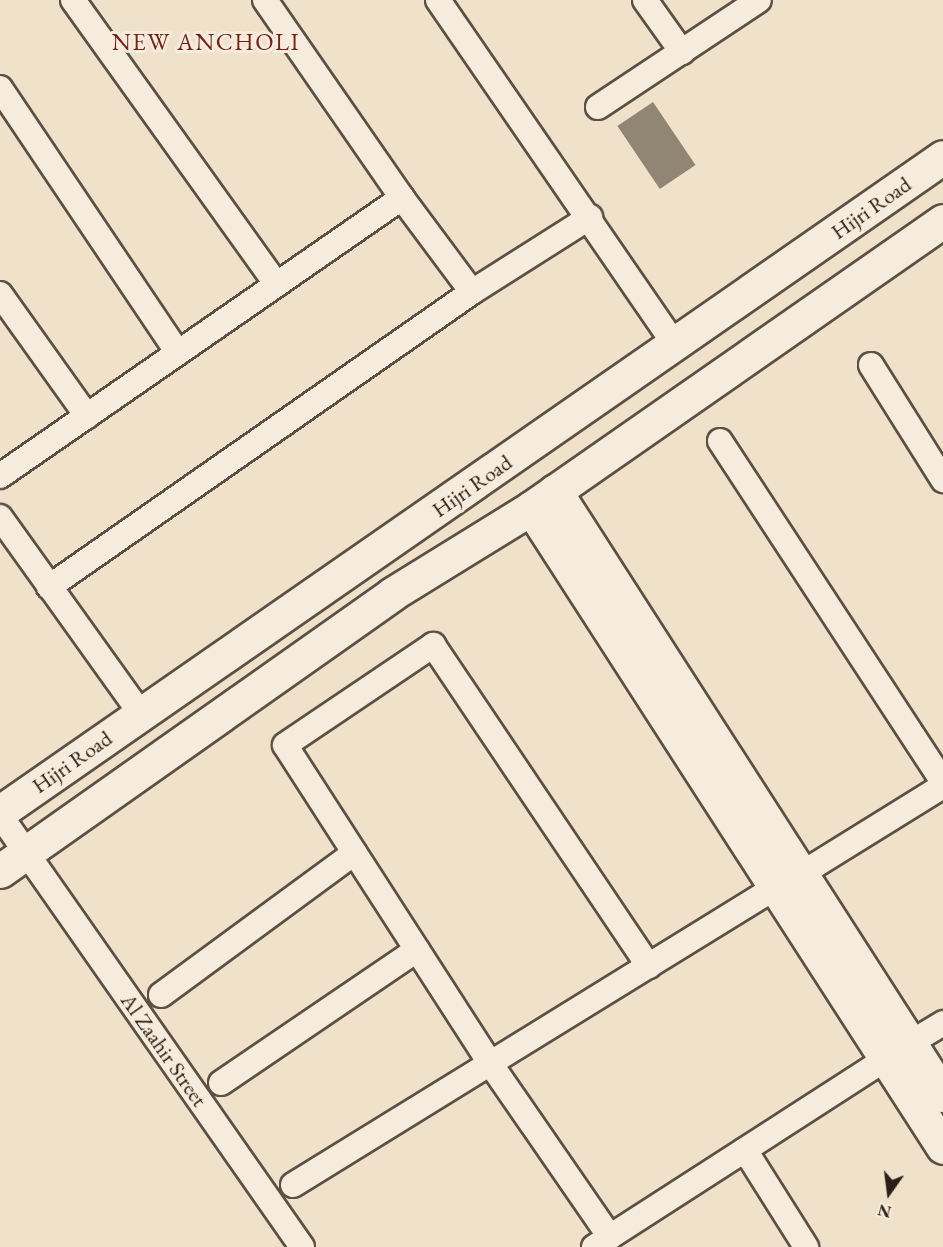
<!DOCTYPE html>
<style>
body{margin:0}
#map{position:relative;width:943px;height:1247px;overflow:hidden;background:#f0e2ca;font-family:"EB Garamond",serif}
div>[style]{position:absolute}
.building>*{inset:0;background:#918574;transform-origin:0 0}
.roads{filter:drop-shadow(2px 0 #5c5044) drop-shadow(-2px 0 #5c5044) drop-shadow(0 2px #5c5044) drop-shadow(0 -2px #5c5044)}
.street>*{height:24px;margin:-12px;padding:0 12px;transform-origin:12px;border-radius:12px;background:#f5ecdd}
.secondary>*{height:33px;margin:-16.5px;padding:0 16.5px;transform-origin:16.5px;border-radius:16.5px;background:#f5ecdd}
span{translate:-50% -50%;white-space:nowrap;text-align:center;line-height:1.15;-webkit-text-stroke:6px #f5ecdd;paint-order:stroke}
.street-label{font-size:22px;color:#2a2017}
.neighbourhood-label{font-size:24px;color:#7a1f14;letter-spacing:1.5px}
.north{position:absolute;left:859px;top:1163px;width:60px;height:60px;-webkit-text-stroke:4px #f5ecdd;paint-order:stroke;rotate:194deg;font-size:16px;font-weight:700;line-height:24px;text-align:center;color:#2a2017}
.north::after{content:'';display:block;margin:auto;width:21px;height:27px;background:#2a2017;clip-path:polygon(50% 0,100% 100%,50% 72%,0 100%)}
</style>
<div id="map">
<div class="building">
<i style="left:653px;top:102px;width:76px;height:43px;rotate:56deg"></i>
</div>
<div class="roads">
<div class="street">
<i style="left:73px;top:0;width:350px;rotate:54.4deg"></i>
<i style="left:265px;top:0;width:241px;rotate:55.3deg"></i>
<i style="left:402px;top:198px;width:117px;rotate:53.3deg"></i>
<i style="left:438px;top:0;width:420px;rotate:55.5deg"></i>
<i style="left:645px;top:0;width:64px;rotate:54.6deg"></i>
<i style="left:0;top:88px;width:319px;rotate:56.1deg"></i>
<i style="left:598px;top:107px;width:193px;rotate:-33.6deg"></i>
<i style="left:0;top:294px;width:150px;rotate:54.5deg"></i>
<i style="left:871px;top:365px;width:136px;rotate:57.9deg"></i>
<i style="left:720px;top:441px;width:407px;rotate:56.8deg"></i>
<i style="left:0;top:476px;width:489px;rotate:-34.7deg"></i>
<i style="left:0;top:517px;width:242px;rotate:54.4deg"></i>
<i style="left:49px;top:587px;width:516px;rotate:-34.89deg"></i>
<i style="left:472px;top:292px;width:140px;rotate:-32.4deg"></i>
<i style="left:0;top:815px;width:527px;rotate:55.04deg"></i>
<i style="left:801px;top:874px;width:167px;rotate:-31.8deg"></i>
<i style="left:161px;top:995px;width:240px;rotate:-36.3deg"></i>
<i style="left:910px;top:1043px;width:39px;rotate:-31deg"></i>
<i style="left:221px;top:1083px;width:237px;rotate:-34.2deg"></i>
<i style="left:745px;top:1150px;width:115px;rotate:57.8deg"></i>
<i style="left:293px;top:1185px;width:568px;rotate:-31.67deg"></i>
<i style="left:610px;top:1237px;width:211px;rotate:-124.6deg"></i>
<i style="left:490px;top:1063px;width:378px;rotate:-122.8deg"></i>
<i style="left:285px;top:745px;width:179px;rotate:-34deg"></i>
<i style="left:433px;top:645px;width:387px;rotate:56.1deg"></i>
<i style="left:594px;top:1247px;width:347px;rotate:-32.8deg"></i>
</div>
<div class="secondary">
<i style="left:555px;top:491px;width:718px;rotate:57.28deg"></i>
<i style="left:531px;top:508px;width:760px;rotate:57.19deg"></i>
<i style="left:0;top:812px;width:1148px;rotate:-34.78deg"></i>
<i style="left:0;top:871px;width:480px;rotate:-35.2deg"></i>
<i style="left:392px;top:594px;width:163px;rotate:-31.7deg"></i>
<i style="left:531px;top:508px;width:502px;rotate:-34.86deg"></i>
</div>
</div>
<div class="street-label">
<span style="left:871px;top:208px;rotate:-35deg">Hijri Road</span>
<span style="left:472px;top:486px;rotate:-35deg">Hijri Road</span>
<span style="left:72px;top:762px;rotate:-35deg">Hijri Road</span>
<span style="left:164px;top:1050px;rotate:55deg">Al Zaahir Street</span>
</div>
<div class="neighbourhood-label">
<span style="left:206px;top:42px">NEW ANCHOLI</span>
</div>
<div class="north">N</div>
</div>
